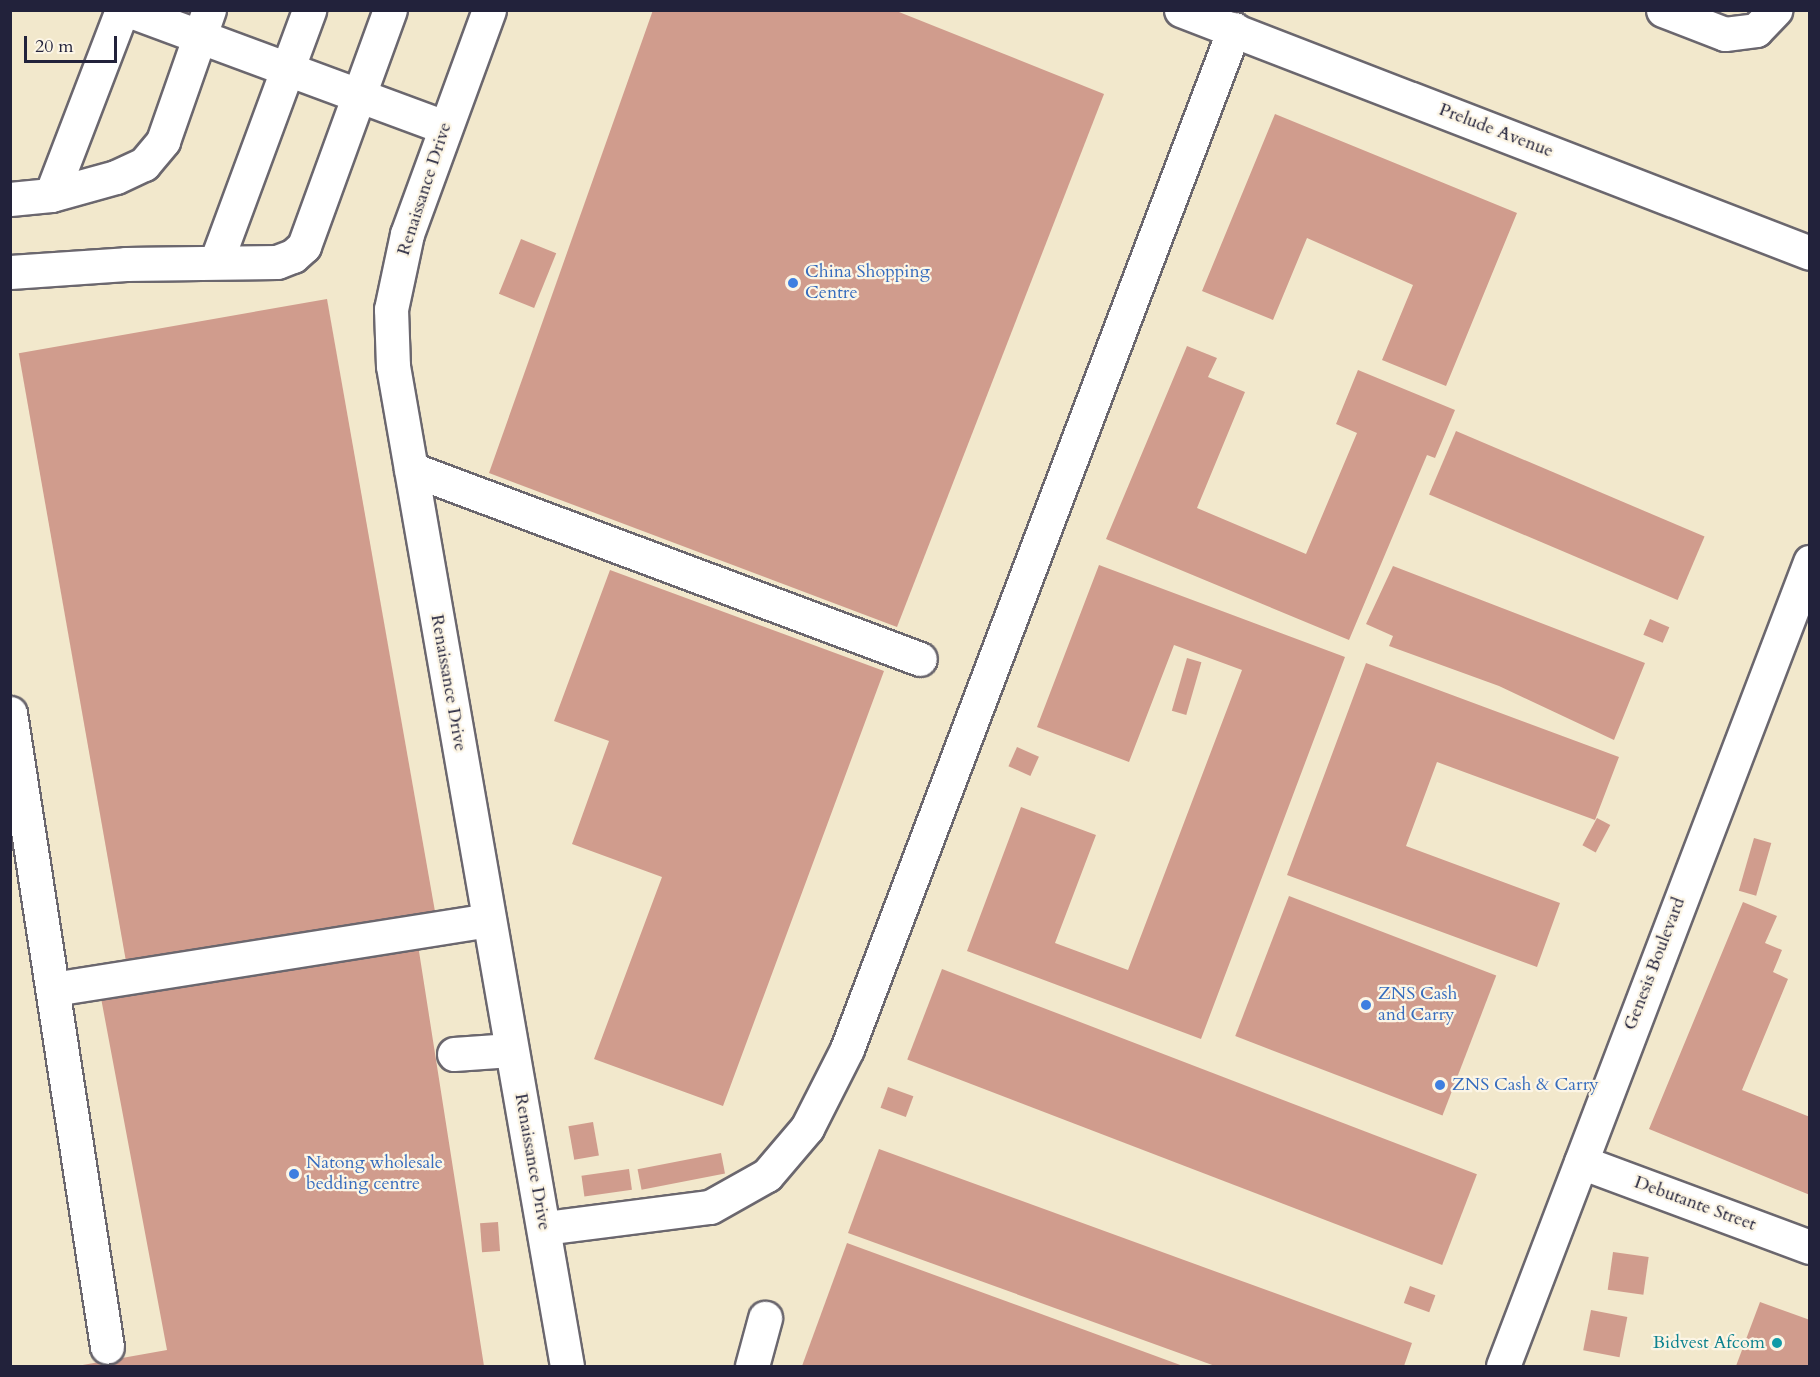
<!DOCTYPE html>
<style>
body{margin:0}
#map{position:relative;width:1820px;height:1377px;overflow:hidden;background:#f2e8cc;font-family:Cardo,serif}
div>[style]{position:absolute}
.building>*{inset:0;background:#d09c8d;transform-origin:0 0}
.roads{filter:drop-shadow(2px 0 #6b676e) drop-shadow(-2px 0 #6b676e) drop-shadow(0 2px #6b676e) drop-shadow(0 -2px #6b676e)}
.minor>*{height:33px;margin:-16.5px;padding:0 16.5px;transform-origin:16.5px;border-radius:16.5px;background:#fff}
.dots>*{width:16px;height:16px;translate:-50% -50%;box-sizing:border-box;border:3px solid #fcf5e5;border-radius:50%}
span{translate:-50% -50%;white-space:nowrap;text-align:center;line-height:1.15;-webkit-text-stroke:4.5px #fcf5e5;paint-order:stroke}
.street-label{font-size:18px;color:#22223b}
.shop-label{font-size:18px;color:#366cbe}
.left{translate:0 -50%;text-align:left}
.culture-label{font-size:18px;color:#0d838f}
.right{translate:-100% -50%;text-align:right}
.frame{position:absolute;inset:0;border:12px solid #22223b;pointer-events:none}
.scale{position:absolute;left:24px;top:36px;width:93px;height:27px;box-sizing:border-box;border:3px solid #22223b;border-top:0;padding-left:8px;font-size:18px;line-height:21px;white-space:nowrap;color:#22223b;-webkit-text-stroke:4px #fcf5e5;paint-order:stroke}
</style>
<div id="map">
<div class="building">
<i style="clip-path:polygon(653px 10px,894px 10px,1104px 94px,897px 627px,489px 473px)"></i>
<i style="clip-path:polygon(1275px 114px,1517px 213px,1446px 386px,1382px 360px,1413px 285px,1307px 238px,1273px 320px,1202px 291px)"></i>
<i style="left:521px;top:239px;width:38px;height:59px;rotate:22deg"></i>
<i style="left:327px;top:299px;width:624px;height:313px;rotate:80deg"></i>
<i style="clip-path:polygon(1187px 346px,1217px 358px,1208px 377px,1245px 392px,1197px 508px,1306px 554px,1357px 433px,1336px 424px,1358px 370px,1455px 410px,1435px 458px,1427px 455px,1349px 640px,1106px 539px)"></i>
<i style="left:1456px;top:431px;width:270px;height:69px;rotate:23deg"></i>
<i style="clip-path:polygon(1099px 565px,1345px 657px,1201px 1039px,967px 951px,1021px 807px,1096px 835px,1055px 943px,1128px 970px,1242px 670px,1174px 645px,1129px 762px,1037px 727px)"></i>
<i style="clip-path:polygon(1393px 566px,1645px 663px,1614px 740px,1499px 686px,1389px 646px,1393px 636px,1366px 624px)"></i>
<i style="clip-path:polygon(610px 570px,884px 671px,723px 1106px,594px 1059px,662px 877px,572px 844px,609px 741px,554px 721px)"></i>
<i style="left:1650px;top:619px;width:21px;height:17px;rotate:23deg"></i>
<i style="left:1187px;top:658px;width:15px;height:55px;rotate:16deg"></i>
<i style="clip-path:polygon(1366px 663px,1619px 757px,1595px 820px,1437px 762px,1406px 846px,1560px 903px,1537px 967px,1287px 875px)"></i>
<i style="left:1017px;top:747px;width:24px;height:21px;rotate:24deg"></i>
<i style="left:1597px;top:818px;width:15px;height:31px;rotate:28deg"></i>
<i style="left:1754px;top:838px;width:18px;height:55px;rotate:16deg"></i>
<i style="left:1289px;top:896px;width:222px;height:150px;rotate:21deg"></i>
<i style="clip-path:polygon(1743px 902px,1777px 916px,1765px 943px,1782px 950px,1773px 972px,1788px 979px,1742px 1090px,1810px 1117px,1810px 1195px,1649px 1129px)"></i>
<i style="clip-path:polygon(418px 945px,484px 1366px,77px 1366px,167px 1350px,101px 998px)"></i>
<i style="left:942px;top:969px;width:573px;height:97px;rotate:21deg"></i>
<i style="left:888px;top:1087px;width:27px;height:22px;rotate:20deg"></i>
<i style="left:593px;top:1122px;width:34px;height:25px;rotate:80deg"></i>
<i style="clip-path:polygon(879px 1149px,1412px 1343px,1404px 1366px,1215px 1366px,848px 1233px)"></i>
<i style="left:721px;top:1153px;width:21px;height:85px;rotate:79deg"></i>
<i style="left:629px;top:1169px;width:21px;height:48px;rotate:82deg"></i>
<i style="left:498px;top:1222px;width:29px;height:18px;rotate:86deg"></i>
<i style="clip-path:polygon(847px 1243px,1183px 1366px,802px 1366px)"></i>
<i style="left:1613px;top:1252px;width:36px;height:38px;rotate:8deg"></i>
<i style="left:1410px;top:1286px;width:27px;height:18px;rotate:20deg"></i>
<i style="clip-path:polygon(1760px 1302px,1810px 1320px,1810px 1366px,1736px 1366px)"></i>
<i style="left:1591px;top:1310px;width:37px;height:41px;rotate:11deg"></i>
</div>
<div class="roads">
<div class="minor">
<i style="left:128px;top:10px;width:338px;rotate:20.3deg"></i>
<i style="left:489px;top:10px;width:239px;rotate:110.1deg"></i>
<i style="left:407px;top:234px;width:77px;rotate:102deg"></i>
<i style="left:391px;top:309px;width:57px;rotate:88deg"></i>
<i style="left:393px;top:366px;width:1015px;rotate:80.13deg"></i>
<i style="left:1181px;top:10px;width:674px;rotate:21.12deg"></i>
<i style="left:1663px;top:10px;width:66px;rotate:21.2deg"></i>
<i style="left:1725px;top:34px;width:31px;rotate:-7deg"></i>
<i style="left:1756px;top:30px;width:28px;rotate:-46deg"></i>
<i style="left:51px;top:195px;width:198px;rotate:-69deg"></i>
<i style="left:10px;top:199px;width:41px;rotate:-5.6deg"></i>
<i style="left:51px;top:195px;width:67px;rotate:-15.5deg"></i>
<i style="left:116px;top:177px;width:31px;rotate:-25deg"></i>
<i style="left:144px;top:164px;width:30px;rotate:-50deg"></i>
<i style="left:163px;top:141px;width:139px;rotate:-70.7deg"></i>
<i style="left:216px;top:262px;width:269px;rotate:-69.7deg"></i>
<i style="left:10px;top:272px;width:116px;rotate:-3.9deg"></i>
<i style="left:126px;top:264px;width:151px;rotate:-0.8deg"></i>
<i style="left:277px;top:262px;width:17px;rotate:-21deg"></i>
<i style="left:293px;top:256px;width:15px;rotate:-42deg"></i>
<i style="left:304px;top:246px;width:251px;rotate:-70deg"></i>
<i style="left:411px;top:469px;width:543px;rotate:20.47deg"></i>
<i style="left:10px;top:713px;width:641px;rotate:81.3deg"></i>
<i style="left:53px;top:989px;width:441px;rotate:-9deg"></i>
<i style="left:454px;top:1054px;width:57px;rotate:-4deg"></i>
<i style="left:1581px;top:1162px;width:244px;rotate:20.4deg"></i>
<i style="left:545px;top:1228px;width:166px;rotate:-7.3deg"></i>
<i style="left:710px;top:1207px;width:65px;rotate:-29.3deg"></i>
<i style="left:767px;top:1175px;width:62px;rotate:-49.6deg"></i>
<i style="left:807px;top:1128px;width:89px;rotate:-63.1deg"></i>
<i style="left:847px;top:1049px;width:1091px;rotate:-69.22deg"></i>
<i style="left:752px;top:1366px;width:50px;rotate:-74.8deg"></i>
<i style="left:1503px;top:1366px;width:861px;rotate:-69.1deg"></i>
</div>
</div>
<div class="dots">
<i style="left:793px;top:283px;background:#3f7fe0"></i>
<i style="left:1366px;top:1005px;background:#3f7fe0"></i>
<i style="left:1440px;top:1085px;background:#3f7fe0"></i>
<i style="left:294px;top:1174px;background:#3f7fe0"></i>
<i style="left:1777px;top:1343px;background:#0f9aa8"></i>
</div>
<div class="street-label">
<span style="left:1496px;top:131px;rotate:21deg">Prelude Avenue</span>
<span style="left:425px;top:189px;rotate:-72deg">Renaissance Drive</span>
<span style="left:448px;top:683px;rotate:80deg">Renaissance Drive</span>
<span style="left:1655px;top:964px;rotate:-69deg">Genesis Boulevard</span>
<span style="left:532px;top:1162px;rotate:80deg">Renaissance Drive</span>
<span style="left:1695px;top:1204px;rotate:20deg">Debutante Street</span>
</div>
<div class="shop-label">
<span class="left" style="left:805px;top:283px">China Shopping<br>Centre</span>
<span class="left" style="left:1378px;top:1005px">ZNS Cash<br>and Carry</span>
<span class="left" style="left:1452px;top:1085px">ZNS Cash &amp; Carry</span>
<span class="left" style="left:306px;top:1174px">Natong wholesale<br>bedding centre</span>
</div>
<div class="culture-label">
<span class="right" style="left:1765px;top:1343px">Bidvest Afcom</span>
</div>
<div class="frame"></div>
<div class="scale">20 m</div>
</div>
